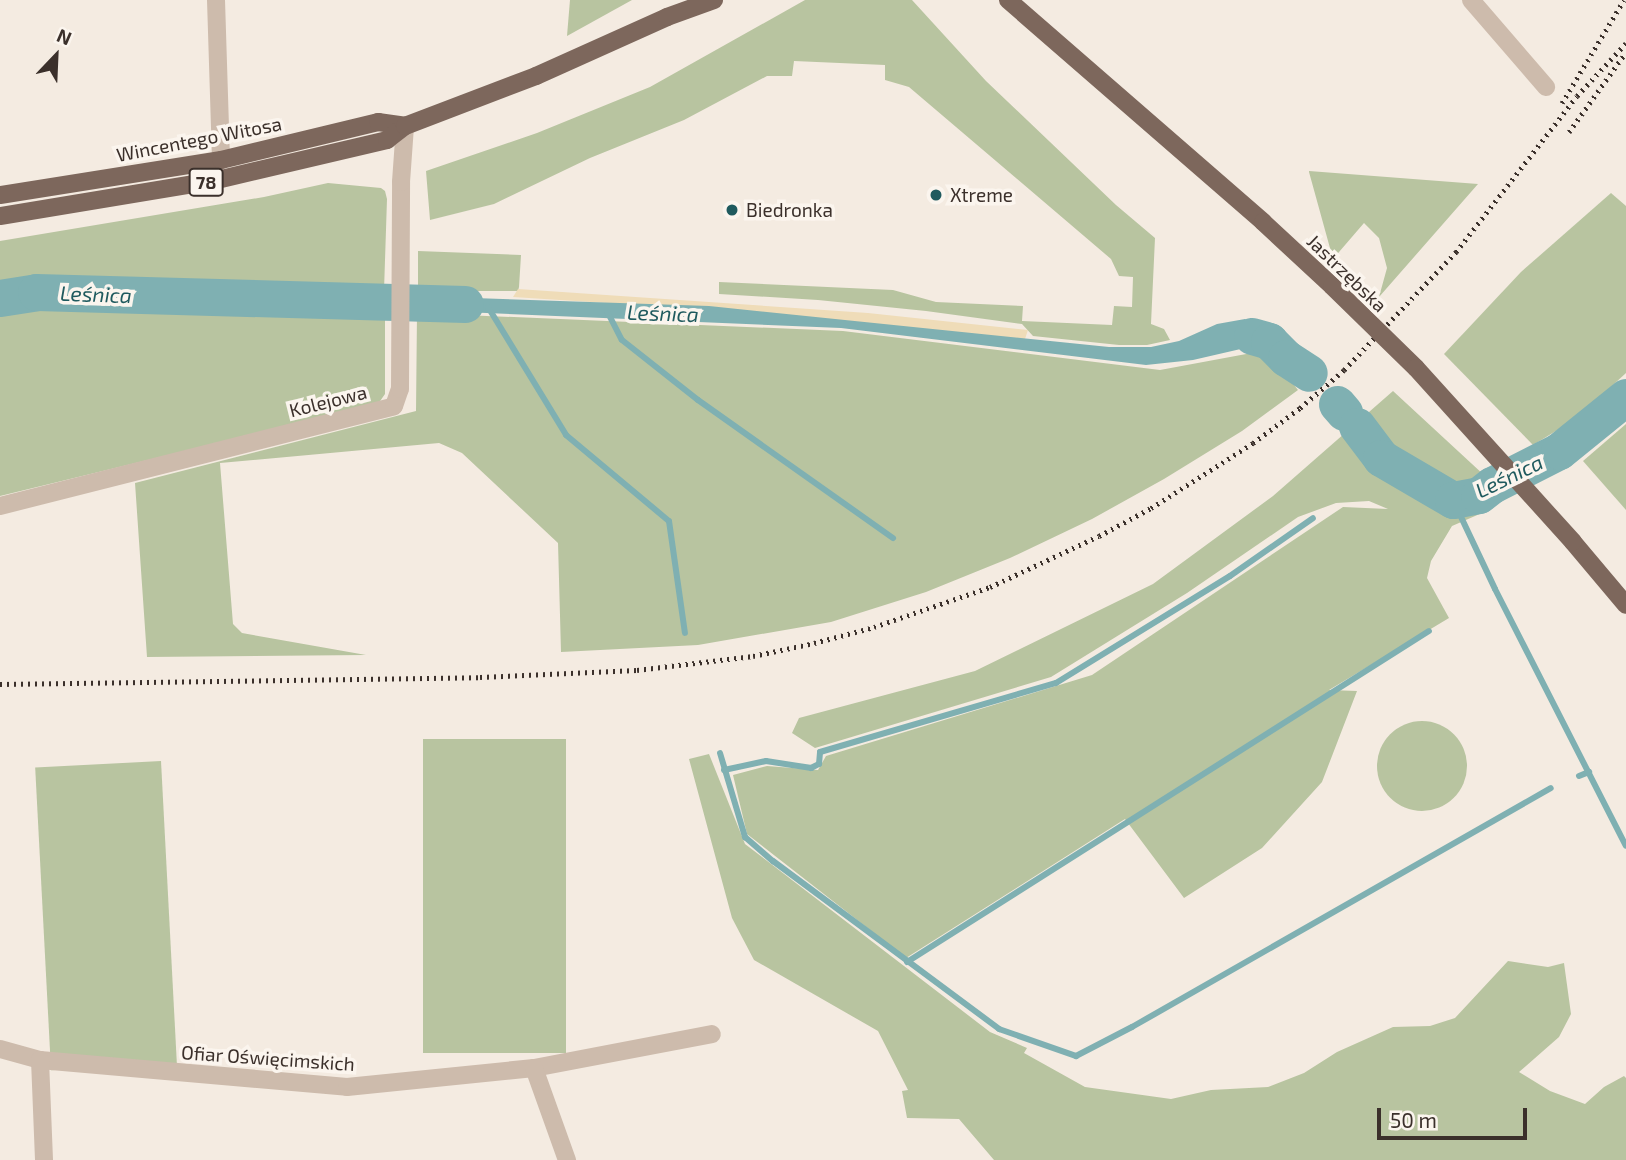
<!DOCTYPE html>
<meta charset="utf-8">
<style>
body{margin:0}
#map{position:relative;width:1626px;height:1160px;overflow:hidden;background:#f4ebe1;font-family:"Exo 2",sans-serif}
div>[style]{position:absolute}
.green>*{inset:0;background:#b8c4a0;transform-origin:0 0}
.round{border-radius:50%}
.sand>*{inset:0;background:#efdcb8}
.water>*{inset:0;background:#7fb0b2}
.stream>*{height:6px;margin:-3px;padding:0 3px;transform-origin:3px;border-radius:3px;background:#7fb0b2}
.river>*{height:37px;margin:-18.5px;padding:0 18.5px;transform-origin:18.5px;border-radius:18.5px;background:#7fb0b2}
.minor>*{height:18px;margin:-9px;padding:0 9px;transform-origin:9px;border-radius:9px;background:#cdbbac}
.major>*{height:18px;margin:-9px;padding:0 9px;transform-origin:9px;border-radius:9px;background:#7d675c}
.rail>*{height:5px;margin-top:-2.5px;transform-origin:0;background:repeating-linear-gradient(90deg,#3b302b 0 2px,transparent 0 7px)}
.major-bridge>*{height:18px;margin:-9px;padding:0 9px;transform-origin:9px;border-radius:9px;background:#7d675c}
.dots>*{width:19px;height:19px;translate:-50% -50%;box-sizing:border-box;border:4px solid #fbf5ee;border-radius:50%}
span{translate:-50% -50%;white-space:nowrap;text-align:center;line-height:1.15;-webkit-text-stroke:7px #fbf5ee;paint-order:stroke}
.shield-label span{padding:2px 5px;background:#fbf5ee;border:2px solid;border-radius:5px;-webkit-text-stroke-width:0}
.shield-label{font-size:18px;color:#3b302b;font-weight:700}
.street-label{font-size:19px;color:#3b302b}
.poi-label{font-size:19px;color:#3b302b}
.left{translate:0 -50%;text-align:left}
.water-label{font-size:21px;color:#1f5a5e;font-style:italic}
.north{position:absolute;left:21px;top:21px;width:70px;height:70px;-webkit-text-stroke:5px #fbf5ee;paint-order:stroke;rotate:23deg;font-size:19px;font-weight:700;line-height:28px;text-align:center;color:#3b302b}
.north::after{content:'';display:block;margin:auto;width:24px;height:32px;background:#3b302b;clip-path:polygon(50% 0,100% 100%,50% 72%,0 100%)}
.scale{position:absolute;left:1377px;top:1108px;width:150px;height:32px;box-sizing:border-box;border:4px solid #3b302b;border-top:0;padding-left:9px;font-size:21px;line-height:24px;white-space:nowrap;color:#3b302b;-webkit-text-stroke:5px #fbf5ee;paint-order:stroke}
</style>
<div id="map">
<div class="green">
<i style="clip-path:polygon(570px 0,632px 0,567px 36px)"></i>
<i style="clip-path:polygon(805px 0,912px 0,986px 81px,1116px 205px,1155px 238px,1151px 324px,1164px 329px,1170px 340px,1147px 345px,1119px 345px,1033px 336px,1022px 324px,926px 311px,818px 300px,719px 294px,719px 282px,893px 290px,936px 302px,1023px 306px,1022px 321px,1112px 325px,1114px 306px,1132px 307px,1133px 277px,1119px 276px,1111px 259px,909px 87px,885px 80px,885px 65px,794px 61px,792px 76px,767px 76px,684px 120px,590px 158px,494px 204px,430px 220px,426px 171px,537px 133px,650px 87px)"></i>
<i style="clip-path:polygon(1309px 172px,1309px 171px,1478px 184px,1379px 297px,1387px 268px,1379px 238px,1364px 223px,1333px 259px)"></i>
<i style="clip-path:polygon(328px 183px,381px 188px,385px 191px,387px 199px,384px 291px,306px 293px,21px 283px,0 287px,0 241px,264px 197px)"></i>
<i style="clip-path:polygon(1611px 193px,1626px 206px,1626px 373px,1577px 418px,1533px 445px,1444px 354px,1521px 272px)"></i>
<i style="clip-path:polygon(418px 251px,521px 255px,519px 287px,518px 291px,418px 291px)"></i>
<i style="clip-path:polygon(22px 301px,168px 305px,304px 314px,385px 313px,385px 394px,378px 404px,0 496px,0 304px)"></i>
<i style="clip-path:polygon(417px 313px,843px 331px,1160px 370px,1257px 352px,1282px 370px,1298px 390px,1242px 431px,1164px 479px,1092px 519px,1010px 558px,926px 592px,831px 622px,698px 645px,561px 652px,558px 543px,462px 453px,439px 443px,220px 463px,233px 624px,242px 633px,366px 655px,147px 657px,135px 483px,416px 411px)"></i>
<i style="clip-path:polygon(1393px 391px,1485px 476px,1482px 513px,1452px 526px,1431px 561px,1427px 578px,1449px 618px,1329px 690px,1357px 691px,1322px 782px,1262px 848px,1184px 898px,1125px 819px,906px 958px,747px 834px,733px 775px,767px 766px,818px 770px,826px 756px,1092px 675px,1343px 507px,1388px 509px,1369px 501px,1336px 503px,1298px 517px,1187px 593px,1051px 677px,815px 748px,792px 733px,799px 718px,975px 671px,1153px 584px,1273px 496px)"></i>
<i style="clip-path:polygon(1626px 424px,1626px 510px,1583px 461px)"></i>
<i class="round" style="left:1377px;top:721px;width:90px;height:90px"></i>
<i style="left:566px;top:739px;width:314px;height:143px;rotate:90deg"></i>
<i style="clip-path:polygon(709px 754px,745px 844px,990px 1032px,1027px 1048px,1024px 1053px,1085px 1087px,1171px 1099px,1211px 1090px,1268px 1087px,1304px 1073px,1337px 1052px,1393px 1027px,1430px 1026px,1455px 1018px,1508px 961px,1548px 967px,1564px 963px,1571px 1014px,1559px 1037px,1519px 1072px,1550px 1091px,1585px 1104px,1604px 1087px,1624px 1076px,1626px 1078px,1626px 1160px,994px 1160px,959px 1119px,907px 1118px,902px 1091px,908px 1090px,878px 1031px,754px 960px,732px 918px,689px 759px)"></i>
<i style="left:161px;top:761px;width:303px;height:126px;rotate:87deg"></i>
</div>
<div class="sand">
<i style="clip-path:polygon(518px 289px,868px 313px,1028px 330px,1025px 339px,654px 306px,513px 297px)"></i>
</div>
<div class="water">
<i style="clip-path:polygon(416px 296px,709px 306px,1109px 347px,1151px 347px,1179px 341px,1217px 324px,1245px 319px,1293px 342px,1307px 355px,1283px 366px,1258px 345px,1193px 360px,1146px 365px,841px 328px,416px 310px)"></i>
</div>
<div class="stream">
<i style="left:488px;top:307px;width:150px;rotate:58.6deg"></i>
<i style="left:566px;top:435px;width:134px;rotate:39.9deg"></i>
<i style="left:669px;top:521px;width:113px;rotate:81.9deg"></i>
<i style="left:608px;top:313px;width:30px;rotate:63deg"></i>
<i style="left:622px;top:340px;width:97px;rotate:38.3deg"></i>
<i style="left:698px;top:400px;width:239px;rotate:35.3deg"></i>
<i style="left:1453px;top:500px;width:98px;rotate:64.7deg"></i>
<i style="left:1495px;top:589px;width:288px;rotate:63deg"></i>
<i style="left:720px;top:753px;width:88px;rotate:73.4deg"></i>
<i style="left:745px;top:837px;width:37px;rotate:41deg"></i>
<i style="left:773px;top:861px;width:282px;rotate:36.6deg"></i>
<i style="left:999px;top:1029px;width:82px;rotate:19.3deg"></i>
<i style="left:1076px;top:1056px;width:63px;rotate:-27.4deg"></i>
<i style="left:1132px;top:1027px;width:482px;rotate:-29.7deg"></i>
<i style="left:724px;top:770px;width:43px;rotate:-12.1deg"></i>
<i style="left:766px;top:761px;width:46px;rotate:8.8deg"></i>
<i style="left:811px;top:768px;width:9px;rotate:-27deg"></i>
<i style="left:819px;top:764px;width:12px;rotate:-85deg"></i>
<i style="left:820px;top:752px;width:246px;rotate:-16.3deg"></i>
<i style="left:1056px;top:683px;width:204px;rotate:-31.6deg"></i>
<i style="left:1230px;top:576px;width:101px;rotate:-34.9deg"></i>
<i style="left:1579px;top:776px;width:11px;rotate:-22deg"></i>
<i style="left:907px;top:962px;width:618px;rotate:-32.38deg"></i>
</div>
<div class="river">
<i style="left:0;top:298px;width:36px;rotate:-9deg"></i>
<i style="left:36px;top:292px;width:429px;rotate:1.6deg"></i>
<i style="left:1252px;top:336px;width:18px;rotate:16deg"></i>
<i style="left:1269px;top:341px;width:24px;rotate:45deg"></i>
<i style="left:1286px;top:358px;width:27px;rotate:33deg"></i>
<i style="left:1337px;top:404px;width:11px;rotate:49deg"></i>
<i style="left:1357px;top:426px;width:40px;rotate:53deg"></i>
<i style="left:1381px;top:458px;width:83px;rotate:30.3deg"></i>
<i style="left:1453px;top:500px;width:26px;rotate:-11deg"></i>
<i style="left:1479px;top:495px;width:16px;rotate:-38deg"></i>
<i style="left:1492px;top:485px;width:75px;rotate:-26.9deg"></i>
<i style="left:1559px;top:451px;width:86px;rotate:-38.9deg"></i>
</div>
<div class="minor">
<i style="left:216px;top:0;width:160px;rotate:88.2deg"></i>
<i style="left:1471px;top:0;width:115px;rotate:49.2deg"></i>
<i style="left:0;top:506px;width:406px;rotate:-14.2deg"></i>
<i style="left:394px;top:406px;width:18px;rotate:-71deg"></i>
<i style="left:400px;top:389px;width:207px;rotate:-89.7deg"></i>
<i style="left:401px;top:182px;width:56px;rotate:-85.9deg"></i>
<i style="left:0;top:1049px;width:41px;rotate:15.4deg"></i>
<i style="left:40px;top:1060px;width:308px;rotate:5deg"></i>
<i style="left:347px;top:1087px;width:188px;rotate:-5.8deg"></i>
<i style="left:534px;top:1068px;width:181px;rotate:-10.8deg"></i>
<i style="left:40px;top:1060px;width:100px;rotate:87.7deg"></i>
<i style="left:534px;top:1068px;width:98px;rotate:70.3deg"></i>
</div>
<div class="major">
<i style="left:1008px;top:0;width:338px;rotate:41deg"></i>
<i style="left:1263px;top:222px;width:94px;rotate:42.8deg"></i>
<i style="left:0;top:195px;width:224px;rotate:-9deg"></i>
<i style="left:221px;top:160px;width:162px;rotate:-13.6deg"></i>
<i style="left:378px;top:122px;width:27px;rotate:8deg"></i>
<i style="left:0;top:216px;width:220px;rotate:-9.4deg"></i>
<i style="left:217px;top:180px;width:175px;rotate:-13.2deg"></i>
<i style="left:387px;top:140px;width:23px;rotate:-38deg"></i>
<i style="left:405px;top:126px;width:140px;rotate:-20.9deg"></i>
<i style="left:536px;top:76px;width:144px;rotate:-24.2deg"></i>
<i style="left:667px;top:17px;width:50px;rotate:-19.9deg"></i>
<i style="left:1573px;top:542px;width:82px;rotate:49.9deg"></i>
</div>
<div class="rail">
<i style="left:1562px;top:103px;width:120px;rotate:-59deg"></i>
<i style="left:1569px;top:132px;width:95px;rotate:-54.5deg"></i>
<i style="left:0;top:684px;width:480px;rotate:-0.8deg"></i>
<i style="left:480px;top:677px;width:157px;rotate:-2.6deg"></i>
<i style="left:637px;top:670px;width:117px;rotate:-6.9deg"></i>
<i style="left:753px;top:656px;width:62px;rotate:-12deg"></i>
<i style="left:814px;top:643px;width:62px;rotate:-14.9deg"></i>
<i style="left:874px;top:627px;width:123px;rotate:-19deg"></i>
<i style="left:990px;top:587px;width:120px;rotate:-25.1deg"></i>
<i style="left:1099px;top:536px;width:59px;rotate:-28.3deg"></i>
<i style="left:1151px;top:508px;width:121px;rotate:-32.5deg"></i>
<i style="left:1253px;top:443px;width:59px;rotate:-36.7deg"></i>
<i style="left:1300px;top:408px;width:58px;rotate:-40.8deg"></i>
<i style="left:1344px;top:370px;width:163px;rotate:-46.5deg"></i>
<i style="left:1456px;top:252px;width:197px;rotate:-52.2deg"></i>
<i style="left:1577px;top:96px;width:72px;rotate:-47.2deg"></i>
</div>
<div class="major-bridge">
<i style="left:1332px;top:286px;width:117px;rotate:44.3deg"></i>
<i style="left:1416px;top:368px;width:234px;rotate:47.9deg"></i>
</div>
<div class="dots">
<i style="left:936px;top:195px;background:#1f5a5e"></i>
<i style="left:732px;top:210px;background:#1f5a5e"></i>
</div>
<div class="shield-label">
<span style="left:206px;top:182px">78</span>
</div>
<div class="street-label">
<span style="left:199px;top:139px;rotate:-11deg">Wincentego Witosa</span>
<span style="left:1347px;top:273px;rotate:44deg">Jastrzębska</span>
<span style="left:328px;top:401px;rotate:-14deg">Kolejowa</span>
<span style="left:268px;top:1058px;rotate:4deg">Ofiar Oświęcimskich</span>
</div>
<div class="poi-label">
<span class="left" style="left:950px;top:195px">Xtreme</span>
<span class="left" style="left:746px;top:210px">Biedronka</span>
</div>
<div class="water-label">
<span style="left:96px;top:294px;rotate:2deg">Leśnica</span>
<span style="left:663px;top:313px;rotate:2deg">Leśnica</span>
<span style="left:1509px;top:476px;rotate:-26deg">Leśnica</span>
</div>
<div class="north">N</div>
<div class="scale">50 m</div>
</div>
